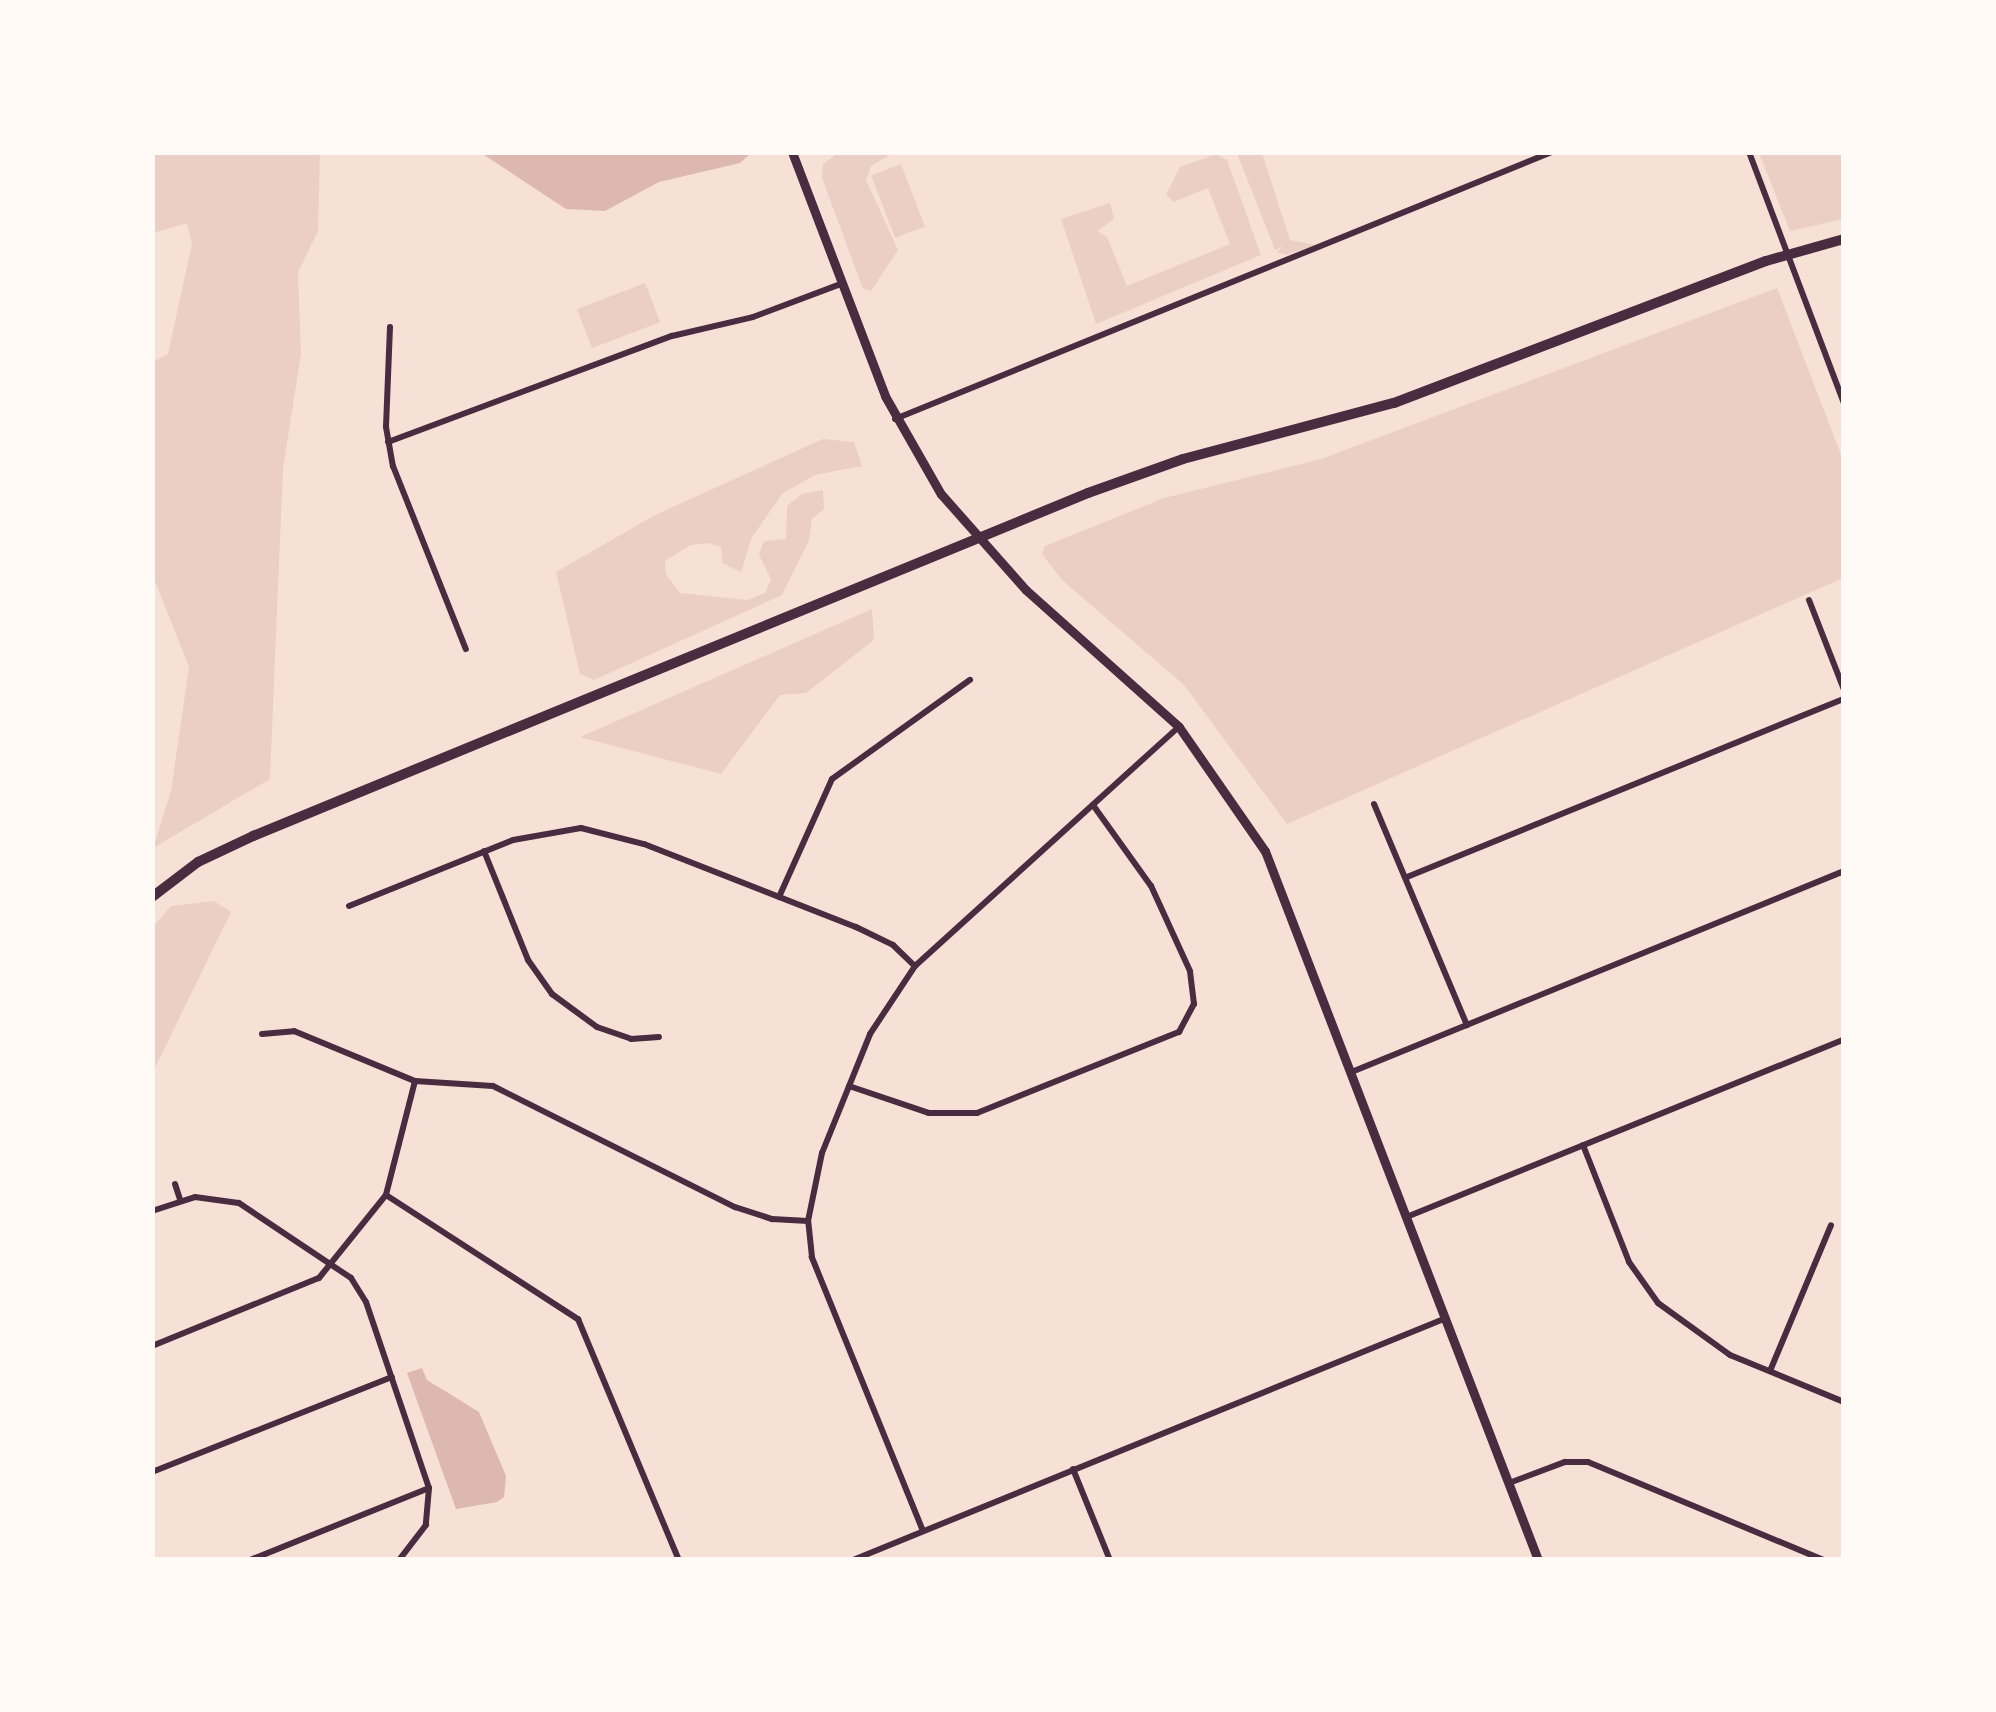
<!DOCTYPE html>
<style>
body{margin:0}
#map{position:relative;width:1996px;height:1712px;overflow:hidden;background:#f7e1d7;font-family:Figtree,sans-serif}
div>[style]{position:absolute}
.green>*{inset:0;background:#ebcfc5;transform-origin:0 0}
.water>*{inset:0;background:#dcb8b0}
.minor>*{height:6px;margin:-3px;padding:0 3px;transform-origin:3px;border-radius:3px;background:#4a2c40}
.tertiary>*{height:9px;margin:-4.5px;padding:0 4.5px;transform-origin:4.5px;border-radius:4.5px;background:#4a2c40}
.secondary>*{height:10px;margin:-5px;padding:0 5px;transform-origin:5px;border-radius:5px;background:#4a2c40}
span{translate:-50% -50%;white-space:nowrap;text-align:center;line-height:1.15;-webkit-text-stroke:10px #fffaf5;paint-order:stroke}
.frame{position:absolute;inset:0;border:155px solid #fffaf5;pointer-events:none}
</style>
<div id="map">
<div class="green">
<i style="clip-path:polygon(153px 152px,320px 153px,318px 231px,298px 272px,301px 354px,283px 469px,270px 779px,153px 848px,171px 791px,189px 667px,153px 576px,153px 362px,168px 354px,192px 244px,187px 223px,153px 233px)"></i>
<i style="clip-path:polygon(838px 153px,893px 153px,871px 166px,866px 180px,898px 250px,871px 291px,863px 289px,822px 178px,823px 164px)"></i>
<i style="clip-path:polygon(1237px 153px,1262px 153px,1290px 240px,1315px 245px,1286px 255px,1277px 252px,1283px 246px,1275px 250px)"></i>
<i style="clip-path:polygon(1759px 153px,1843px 153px,1843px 219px,1790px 231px)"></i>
<i style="clip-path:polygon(1216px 154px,1227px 160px,1261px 255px,1096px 324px,1061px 219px,1110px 203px,1114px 219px,1097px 231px,1107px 237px,1127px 286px,1230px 244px,1208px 188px,1174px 202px,1166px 195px,1180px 167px)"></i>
<i style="left:901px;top:164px;width:67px;height:32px;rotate:69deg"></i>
<i style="left:645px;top:283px;width:42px;height:73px;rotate:69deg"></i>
<i style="clip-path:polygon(1777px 288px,1843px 460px,1843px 578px,1287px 824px,1184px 685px,1062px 580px,1042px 554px,1045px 546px,1164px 498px,1321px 459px)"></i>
<i style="clip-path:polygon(823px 439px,854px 442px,862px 466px,815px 475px,783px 493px,752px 537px,741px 572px,722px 563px,721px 547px,708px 543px,691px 545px,665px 561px,666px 574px,680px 593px,747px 600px,765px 593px,771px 579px,759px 555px,764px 541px,786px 539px,787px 506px,802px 494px,823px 490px,824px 509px,812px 519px,809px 541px,782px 595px,594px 680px,580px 674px,556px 572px,655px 515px)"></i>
<i style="clip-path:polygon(872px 609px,874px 640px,806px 693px,780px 695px,721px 774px,580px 737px)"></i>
<i style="clip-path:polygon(214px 901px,231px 912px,153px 1072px,153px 927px,171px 906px)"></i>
</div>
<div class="water">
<i style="clip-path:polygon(481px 153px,751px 153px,740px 163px,659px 182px,605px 211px,566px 209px)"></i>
<i style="clip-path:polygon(422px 1368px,427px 1380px,479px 1412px,506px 1476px,504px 1497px,497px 1502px,456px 1509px,407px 1373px)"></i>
</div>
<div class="minor">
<i style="left:1749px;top:152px;width:269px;rotate:69.3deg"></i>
<i style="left:390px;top:327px;width:100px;rotate:92.3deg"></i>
<i style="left:386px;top:427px;width:40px;rotate:80deg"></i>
<i style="left:393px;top:466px;width:197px;rotate:68.3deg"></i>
<i style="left:895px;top:419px;width:709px;rotate:-22.12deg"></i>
<i style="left:388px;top:442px;width:303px;rotate:-20.5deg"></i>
<i style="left:672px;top:336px;width:83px;rotate:-13.2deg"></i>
<i style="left:753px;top:317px;width:94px;rotate:-20.6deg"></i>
<i style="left:1809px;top:600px;width:97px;rotate:68.7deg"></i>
<i style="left:1374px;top:804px;width:240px;rotate:67.2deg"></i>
<i style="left:484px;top:851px;width:118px;rotate:68deg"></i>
<i style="left:528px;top:960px;width:42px;rotate:54.8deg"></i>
<i style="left:552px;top:994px;width:56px;rotate:36.3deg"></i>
<i style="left:597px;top:1027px;width:36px;rotate:19deg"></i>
<i style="left:631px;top:1039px;width:28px;rotate:-4deg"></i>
<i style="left:1407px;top:877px;width:472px;rotate:-22.2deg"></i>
<i style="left:779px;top:897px;width:129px;rotate:-65.8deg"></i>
<i style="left:832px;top:779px;width:170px;rotate:-35.7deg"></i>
<i style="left:349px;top:906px;width:177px;rotate:-21.9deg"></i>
<i style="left:513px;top:840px;width:69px;rotate:-10deg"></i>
<i style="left:581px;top:828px;width:65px;rotate:14.3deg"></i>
<i style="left:644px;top:844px;width:228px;rotate:21.4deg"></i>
<i style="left:856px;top:927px;width:41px;rotate:25.9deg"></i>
<i style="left:893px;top:945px;width:30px;rotate:44deg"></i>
<i style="left:262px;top:1034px;width:32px;rotate:-5deg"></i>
<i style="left:294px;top:1031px;width:131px;rotate:22.5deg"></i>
<i style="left:415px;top:1081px;width:78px;rotate:3.7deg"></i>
<i style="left:493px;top:1086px;width:271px;rotate:26.6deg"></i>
<i style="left:735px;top:1207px;width:39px;rotate:18deg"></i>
<i style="left:772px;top:1219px;width:36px;rotate:3deg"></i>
<i style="left:1354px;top:1071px;width:529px;rotate:-22.2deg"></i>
<i style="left:415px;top:1081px;width:118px;rotate:104.3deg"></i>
<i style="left:386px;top:1195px;width:229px;rotate:32.9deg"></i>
<i style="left:578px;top:1319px;width:261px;rotate:67.3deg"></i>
<i style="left:849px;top:1086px;width:84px;rotate:18.6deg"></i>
<i style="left:929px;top:1113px;width:48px"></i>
<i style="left:977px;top:1113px;width:218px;rotate:-21.9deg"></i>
<i style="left:1179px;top:1032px;width:32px;rotate:-62deg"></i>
<i style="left:1194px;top:1004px;width:33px;rotate:-97deg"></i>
<i style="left:1190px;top:971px;width:94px;rotate:-114.6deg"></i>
<i style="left:1151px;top:886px;width:100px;rotate:-125.6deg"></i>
<i style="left:1583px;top:1145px;width:126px;rotate:68.5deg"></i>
<i style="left:1629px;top:1262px;width:50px;rotate:54.7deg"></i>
<i style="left:1658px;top:1303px;width:89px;rotate:35.8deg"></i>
<i style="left:1730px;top:1355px;width:123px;rotate:22.4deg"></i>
<i style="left:175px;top:1184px;width:16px;rotate:72deg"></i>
<i style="left:152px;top:1211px;width:45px;rotate:-18deg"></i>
<i style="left:195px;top:1197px;width:44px;rotate:7.8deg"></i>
<i style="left:239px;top:1203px;width:135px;rotate:33.8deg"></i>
<i style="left:351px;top:1278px;width:28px;rotate:58deg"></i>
<i style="left:366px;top:1302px;width:196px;rotate:71.3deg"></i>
<i style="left:429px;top:1488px;width:37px;rotate:95deg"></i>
<i style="left:426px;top:1525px;width:44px;rotate:127.6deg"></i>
<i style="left:1409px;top:1216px;width:470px;rotate:-22.1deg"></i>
<i style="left:152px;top:1346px;width:180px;rotate:-22.2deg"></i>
<i style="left:319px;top:1278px;width:107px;rotate:-51.1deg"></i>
<i style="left:1770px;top:1371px;width:158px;rotate:-67.3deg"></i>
<i style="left:1073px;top:1469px;width:98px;rotate:67.9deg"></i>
<i style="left:152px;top:1472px;width:258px;rotate:-21.6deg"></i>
<i style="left:1509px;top:1483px;width:60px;rotate:-20.6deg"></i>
<i style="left:1565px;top:1462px;width:23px"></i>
<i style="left:1588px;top:1462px;width:256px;rotate:22.6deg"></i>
<i style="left:923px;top:1531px;width:296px;rotate:-112.1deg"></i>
<i style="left:812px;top:1257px;width:36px;rotate:-96deg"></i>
<i style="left:808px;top:1221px;width:69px;rotate:-78.4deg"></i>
<i style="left:822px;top:1153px;width:128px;rotate:-68deg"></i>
<i style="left:870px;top:1034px;width:82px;rotate:-56.5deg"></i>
<i style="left:915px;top:966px;width:356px;rotate:-42.2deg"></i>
<i style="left:250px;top:1560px;width:193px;rotate:-21.9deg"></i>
<i style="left:853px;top:1560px;width:640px;rotate:-22.2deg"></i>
</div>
<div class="tertiary">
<i style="left:792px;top:152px;width:261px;rotate:69.1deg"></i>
<i style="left:885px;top:396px;width:113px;rotate:60.3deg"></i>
<i style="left:941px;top:494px;width:128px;rotate:48.5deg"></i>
<i style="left:1026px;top:590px;width:205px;rotate:41.8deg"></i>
<i style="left:1179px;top:727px;width:151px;rotate:55.3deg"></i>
<i style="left:1265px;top:851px;width:760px;rotate:68.94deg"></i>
</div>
<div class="secondary">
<i style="left:152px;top:897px;width:58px;rotate:-37.3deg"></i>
<i style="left:198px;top:862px;width:61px;rotate:-25.3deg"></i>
<i style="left:253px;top:836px;width:903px;rotate:-22.33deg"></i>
<i style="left:1088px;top:493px;width:101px;rotate:-19.7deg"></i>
<i style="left:1183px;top:459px;width:218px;rotate:-14.9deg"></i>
<i style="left:1394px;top:403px;width:398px;rotate:-20.9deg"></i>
<i style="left:1766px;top:261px;width:81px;rotate:-15.8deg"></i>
</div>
<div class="frame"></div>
</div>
